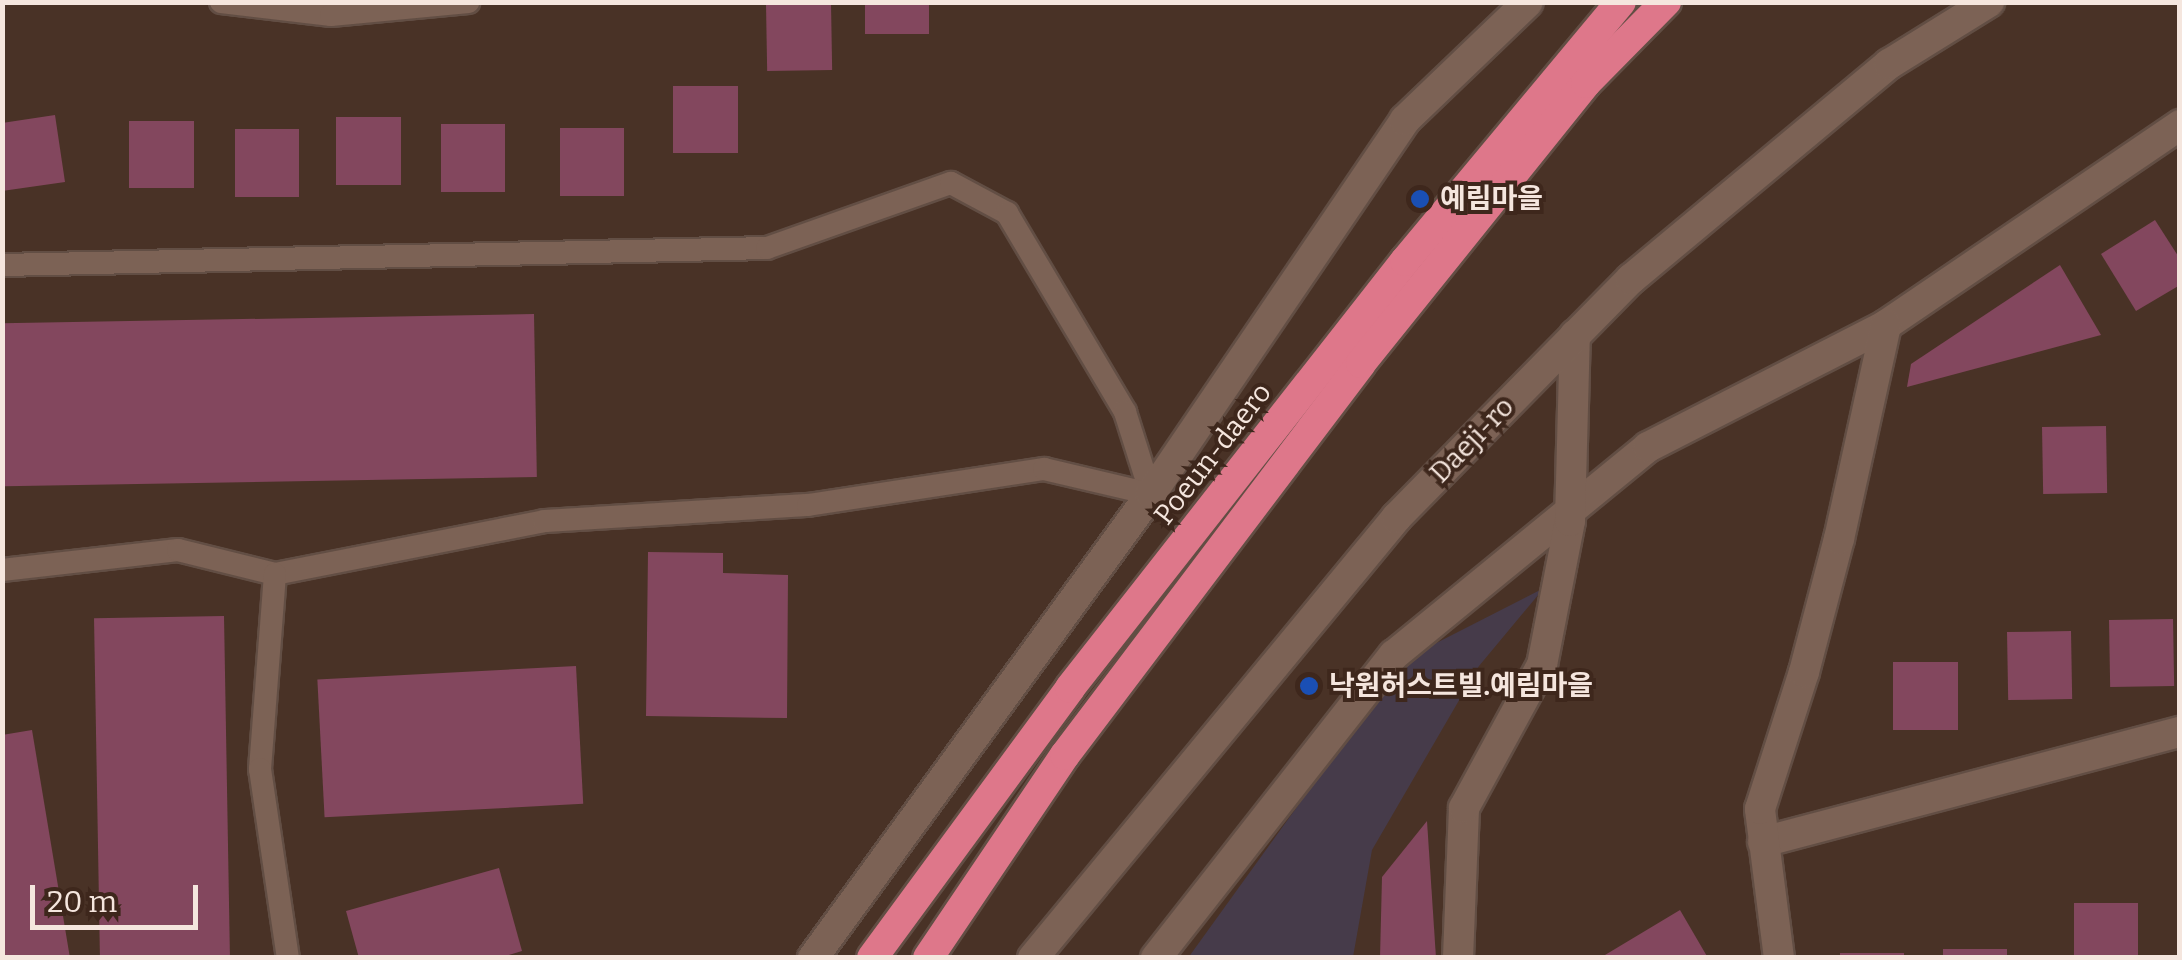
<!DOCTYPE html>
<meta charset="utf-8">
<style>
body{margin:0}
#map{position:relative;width:2182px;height:960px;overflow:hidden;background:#493226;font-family:Bitter,"Noto Sans KR",serif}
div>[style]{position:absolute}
.commercial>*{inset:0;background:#463b4a}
.building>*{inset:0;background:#83475e;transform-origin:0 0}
.roads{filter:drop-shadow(2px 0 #624e44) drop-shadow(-2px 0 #624e44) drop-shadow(0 2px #624e44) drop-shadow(0 -2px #624e44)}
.lane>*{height:22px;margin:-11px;padding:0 11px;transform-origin:11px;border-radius:11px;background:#7c6255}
.street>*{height:30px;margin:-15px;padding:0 15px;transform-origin:15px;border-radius:15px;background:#7c6255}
.secondary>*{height:30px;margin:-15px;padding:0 15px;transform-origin:15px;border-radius:15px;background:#7c6255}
.highway>*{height:30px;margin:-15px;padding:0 15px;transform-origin:15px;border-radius:15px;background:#de778a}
.dots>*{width:28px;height:28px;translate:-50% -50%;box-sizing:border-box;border:5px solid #3e271c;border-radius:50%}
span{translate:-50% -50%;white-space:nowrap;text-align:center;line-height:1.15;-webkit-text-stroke:8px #3e271c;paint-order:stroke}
.poi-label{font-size:28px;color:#f5e6de;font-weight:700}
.left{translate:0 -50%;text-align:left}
.street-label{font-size:28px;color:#f5e6de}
.frame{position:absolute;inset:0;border:5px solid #f5e6de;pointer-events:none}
.scale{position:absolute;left:30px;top:885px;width:168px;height:45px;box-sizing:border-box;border:5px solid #f5e6de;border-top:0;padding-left:12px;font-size:30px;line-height:35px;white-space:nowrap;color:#f5e6de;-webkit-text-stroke:8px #3e271c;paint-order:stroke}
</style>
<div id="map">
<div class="commercial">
<i style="clip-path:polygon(1544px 588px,1479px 666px,1372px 850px,1353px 957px,1188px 958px,1403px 660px)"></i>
</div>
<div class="building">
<i style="left:865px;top:2px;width:64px;height:32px"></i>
<i style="left:831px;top:3px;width:67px;height:65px;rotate:89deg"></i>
<i style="left:673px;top:86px;width:65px;height:67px"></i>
<i style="clip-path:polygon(55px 115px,65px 182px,2px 191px,2px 123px)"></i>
<i style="left:336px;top:117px;width:65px;height:68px"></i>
<i style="left:194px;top:121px;width:67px;height:65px;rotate:90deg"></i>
<i style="left:441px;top:124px;width:64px;height:68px"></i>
<i style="left:560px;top:128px;width:64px;height:68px"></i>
<i style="left:235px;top:129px;width:64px;height:68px"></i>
<i style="clip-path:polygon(2155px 220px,2180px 259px,2180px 285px,2136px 311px,2101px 254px)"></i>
<i style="clip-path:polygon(2060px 265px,2101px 335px,1907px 387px,1911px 364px)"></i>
<i style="left:534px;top:314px;width:163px;height:532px;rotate:89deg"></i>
<i style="left:2106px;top:426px;width:67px;height:64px;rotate:89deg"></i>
<i style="clip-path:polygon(648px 552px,723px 553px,723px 573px,788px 575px,787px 718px,646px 716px)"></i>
<i style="left:224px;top:616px;width:342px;height:130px;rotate:89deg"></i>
<i style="left:2173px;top:619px;width:67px;height:64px;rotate:89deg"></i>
<i style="left:2071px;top:631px;width:68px;height:64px;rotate:89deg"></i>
<i style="left:1958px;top:662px;width:68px;height:65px;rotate:90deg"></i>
<i style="left:576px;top:666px;width:138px;height:259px;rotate:87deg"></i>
<i style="clip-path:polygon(32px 730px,70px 958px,2px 958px,2px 735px)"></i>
<i style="clip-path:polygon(1427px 821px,1436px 958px,1380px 958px,1382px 877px)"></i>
<i style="clip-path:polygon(499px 868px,522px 951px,499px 958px,359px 958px,346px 911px)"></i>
<i style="left:2074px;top:903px;width:64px;height:55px"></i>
<i style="clip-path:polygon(1680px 910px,1708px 958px,1600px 958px)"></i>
<i style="left:2007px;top:949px;width:9px;height:64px;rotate:90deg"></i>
<i style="left:1840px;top:953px;width:64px;height:5px"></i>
</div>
<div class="roads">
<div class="lane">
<i style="left:221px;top:2px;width:111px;rotate:6.7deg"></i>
<i style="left:331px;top:15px;width:138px;rotate:-5.4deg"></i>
<i style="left:2px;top:265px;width:765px;rotate:-1.27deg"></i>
<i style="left:767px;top:248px;width:195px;rotate:-19.5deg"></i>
<i style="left:951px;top:183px;width:64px;rotate:28.2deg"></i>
<i style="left:1007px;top:213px;width:231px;rotate:59.3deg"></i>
<i style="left:1125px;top:412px;width:86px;rotate:72.4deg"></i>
<i style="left:2px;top:570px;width:177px;rotate:-6.5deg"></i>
<i style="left:178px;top:550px;width:100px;rotate:13.9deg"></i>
<i style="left:275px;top:574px;width:274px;rotate:-11.1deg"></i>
<i style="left:544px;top:521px;width:264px;rotate:-3.5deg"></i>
<i style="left:808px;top:505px;width:239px;rotate:-8.7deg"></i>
<i style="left:1044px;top:469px;width:110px;rotate:13.2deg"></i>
<i style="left:275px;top:574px;width:196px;rotate:94.4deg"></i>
<i style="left:260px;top:769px;width:191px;rotate:81.6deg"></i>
</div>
<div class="street">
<i style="left:1763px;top:842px;width:431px;rotate:-14.8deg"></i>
<i style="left:1156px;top:958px;width:385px;rotate:-51.9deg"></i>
<i style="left:1394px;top:655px;width:328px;rotate:-39.3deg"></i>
<i style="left:1648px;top:447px;width:267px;rotate:-27.1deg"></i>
<i style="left:1886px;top:325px;width:356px;rotate:-34.2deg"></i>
<i style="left:1458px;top:958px;width:150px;rotate:-87.7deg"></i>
<i style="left:1464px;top:808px;width:163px;rotate:-61.4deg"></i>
<i style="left:1542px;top:665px;width:147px;rotate:-79deg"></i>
<i style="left:1570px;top:521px;width:186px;rotate:-88.5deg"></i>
<i style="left:1779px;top:958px;width:150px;rotate:-97.3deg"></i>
<i style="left:1760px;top:809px;width:144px;rotate:-72.2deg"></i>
<i style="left:1804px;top:672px;width:138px;rotate:-75.3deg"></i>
<i style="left:1839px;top:539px;width:219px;rotate:-77.6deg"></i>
</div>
<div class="secondary">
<i style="left:813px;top:958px;width:574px;rotate:-53.93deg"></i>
<i style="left:1151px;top:494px;width:452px;rotate:-55.8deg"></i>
<i style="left:1405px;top:120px;width:170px;rotate:-43.8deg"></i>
<i style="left:1033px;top:958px;width:572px;rotate:-50.46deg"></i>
<i style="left:1397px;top:517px;width:334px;rotate:-45.5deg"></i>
<i style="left:1631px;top:279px;width:336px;rotate:-39.8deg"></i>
<i style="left:1889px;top:64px;width:118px;rotate:-31.8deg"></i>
</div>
<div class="highway">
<i style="left:872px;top:958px;width:335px;rotate:-53.7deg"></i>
<i style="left:1070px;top:688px;width:543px;rotate:-51.88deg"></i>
<i style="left:1405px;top:261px;width:337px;rotate:-50.2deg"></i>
<i style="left:928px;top:958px;width:245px;rotate:-56deg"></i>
<i style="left:1065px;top:755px;width:491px;rotate:-52.9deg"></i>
<i style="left:1361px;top:363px;width:359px;rotate:-51.2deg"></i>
<i style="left:1586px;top:83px;width:114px;rotate:-45.4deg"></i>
</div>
</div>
<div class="dots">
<i style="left:1420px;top:199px;background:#1a4fb4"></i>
<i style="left:1309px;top:686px;background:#1a4fb4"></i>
</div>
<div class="poi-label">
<span class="left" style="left:1440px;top:199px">예림마을</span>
<span class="left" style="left:1329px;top:686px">낙원허스트빌.예림마을</span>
</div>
<div class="street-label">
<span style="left:1472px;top:440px;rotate:-46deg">Daeji-ro</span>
<span style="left:1213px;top:454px;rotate:-52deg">Poeun-daero</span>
</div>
<div class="frame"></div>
<div class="scale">20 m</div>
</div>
